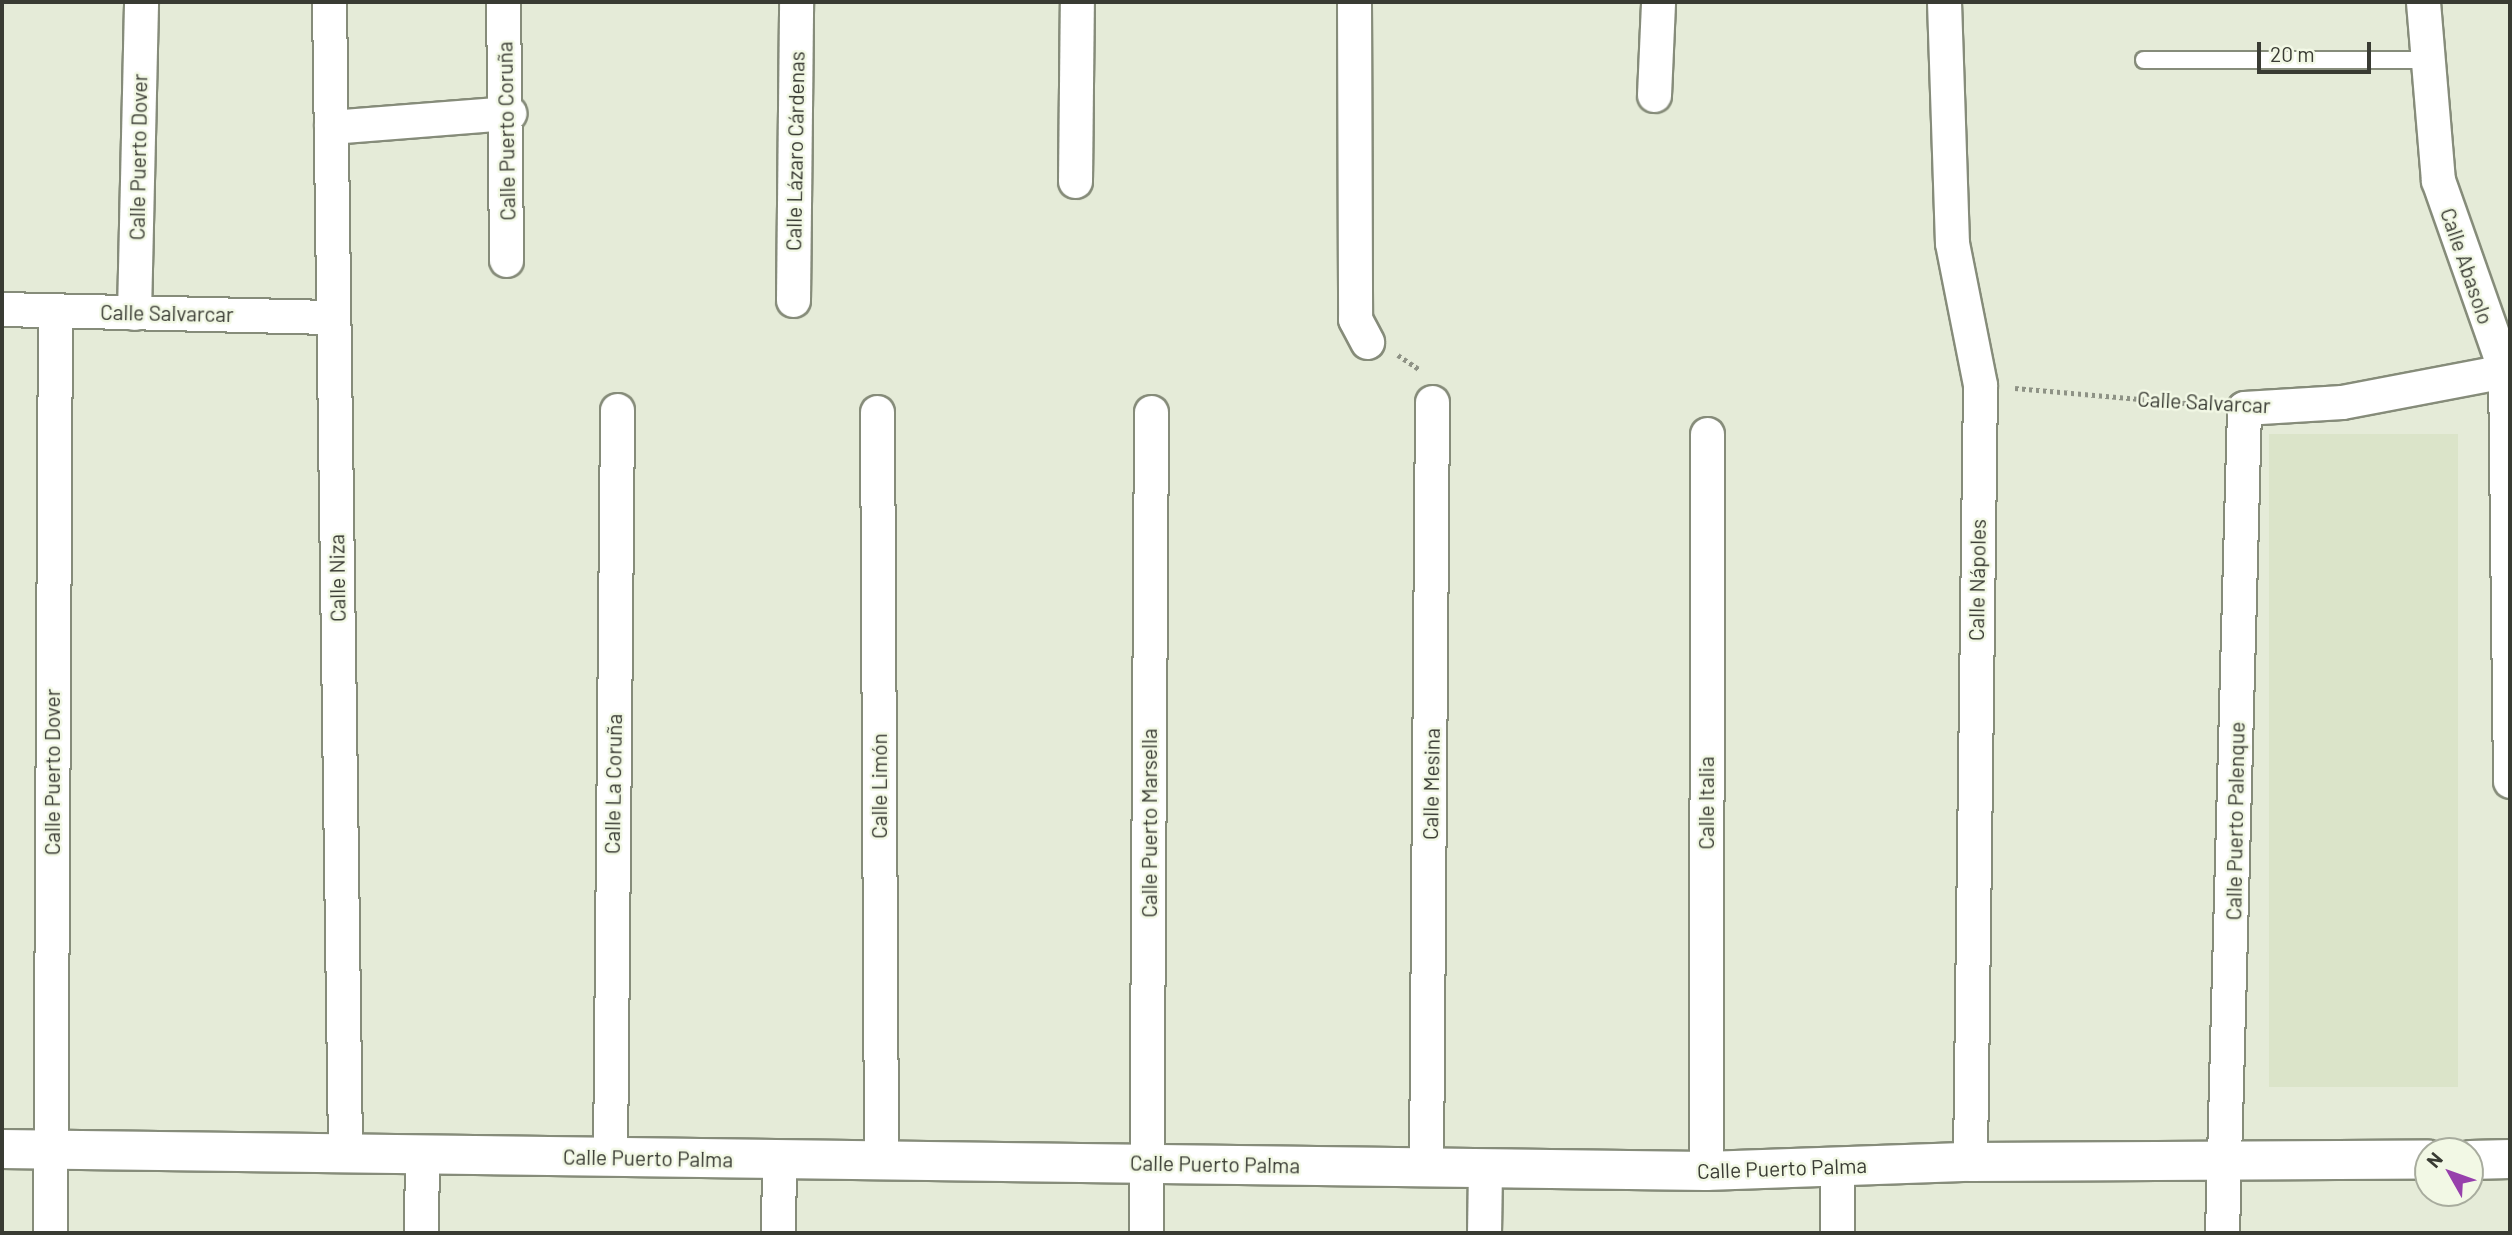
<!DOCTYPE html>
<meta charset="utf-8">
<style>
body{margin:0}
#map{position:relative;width:2512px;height:1235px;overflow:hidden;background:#e5ebd8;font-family:Barlow,sans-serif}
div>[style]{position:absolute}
.built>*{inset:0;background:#dbe4c9;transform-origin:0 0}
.path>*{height:4.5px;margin-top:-2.25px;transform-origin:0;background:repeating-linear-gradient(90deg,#8e9285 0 3.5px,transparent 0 7px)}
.roads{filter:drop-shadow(2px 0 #868c7a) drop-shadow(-2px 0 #868c7a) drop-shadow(0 2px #868c7a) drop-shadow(0 -2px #868c7a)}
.lane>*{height:16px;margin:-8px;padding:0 8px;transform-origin:8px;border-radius:8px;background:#fff}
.street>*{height:33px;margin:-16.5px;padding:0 16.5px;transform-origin:16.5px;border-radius:16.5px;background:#fff}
.secondary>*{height:38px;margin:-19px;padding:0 19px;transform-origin:19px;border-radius:19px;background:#fff}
span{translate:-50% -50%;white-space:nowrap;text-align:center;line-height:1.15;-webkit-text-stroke:5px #f2f8e5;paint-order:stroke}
.street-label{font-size:21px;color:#393b33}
.frame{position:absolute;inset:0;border:4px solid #393b33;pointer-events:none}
.north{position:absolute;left:2414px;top:1137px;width:70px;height:70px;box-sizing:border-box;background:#f2f8e5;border:2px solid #a8ac9e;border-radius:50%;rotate:310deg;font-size:19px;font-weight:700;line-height:28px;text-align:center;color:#393b33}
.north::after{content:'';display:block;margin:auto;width:24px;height:32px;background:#9740ac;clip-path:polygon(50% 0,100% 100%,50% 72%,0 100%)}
.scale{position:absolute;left:2257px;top:42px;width:114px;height:32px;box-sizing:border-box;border:4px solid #393b33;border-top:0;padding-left:9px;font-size:21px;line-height:24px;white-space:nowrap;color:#393b33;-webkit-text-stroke:5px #f2f8e5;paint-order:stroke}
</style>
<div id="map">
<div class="built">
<i style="left:2458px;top:434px;width:653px;height:189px;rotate:90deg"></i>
</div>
<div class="path">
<i style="left:1398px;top:355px;width:25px;rotate:34deg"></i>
<i style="left:2015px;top:388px;width:194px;rotate:5deg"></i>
</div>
<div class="roads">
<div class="lane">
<i style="left:2144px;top:60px;width:282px"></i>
</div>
<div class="street">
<i style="left:329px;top:2px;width:1152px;rotate:89.2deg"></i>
<i style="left:503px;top:2px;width:258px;rotate:89.3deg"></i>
<i style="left:1354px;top:2px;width:317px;rotate:89.8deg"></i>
<i style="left:1355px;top:319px;width:26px;rotate:62deg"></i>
<i style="left:1944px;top:2px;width:241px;rotate:88.1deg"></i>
<i style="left:1952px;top:243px;width:145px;rotate:78.8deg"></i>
<i style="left:1980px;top:385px;width:777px;rotate:90.74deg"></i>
<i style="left:2423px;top:2px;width:179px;rotate:85.2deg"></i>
<i style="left:2438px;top:180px;width:201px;rotate:70.6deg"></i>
<i style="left:2505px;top:370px;width:411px;rotate:89.3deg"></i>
<i style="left:1654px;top:95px;width:93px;rotate:-87.5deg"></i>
<i style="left:331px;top:127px;width:179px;rotate:-4.5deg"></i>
<i style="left:1075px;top:181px;width:179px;rotate:-89.4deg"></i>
<i style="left:793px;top:300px;width:298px;rotate:-89.4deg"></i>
<i style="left:2px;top:309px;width:331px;rotate:1.4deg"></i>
<i style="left:134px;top:313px;width:311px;rotate:-88.7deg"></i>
<i style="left:877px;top:412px;width:749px;rotate:89.69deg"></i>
<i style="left:610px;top:1158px;width:748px;rotate:-89.46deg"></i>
<i style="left:1426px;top:1167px;width:765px;rotate:-89.55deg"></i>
<i style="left:1706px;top:1171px;width:737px;rotate:-89.92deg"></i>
<i style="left:50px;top:1233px;width:922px;rotate:-89.69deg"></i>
<i style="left:421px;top:1233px;width:78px;rotate:-89.3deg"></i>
<i style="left:778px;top:1233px;width:73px;rotate:-89.2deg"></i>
<i style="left:1146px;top:1233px;width:821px;rotate:-89.65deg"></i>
<i style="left:1484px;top:1233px;width:66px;rotate:-89.1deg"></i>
<i style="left:1837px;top:1233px;width:67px;rotate:-90deg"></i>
<i style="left:2222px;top:1233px;width:825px;rotate:-88.47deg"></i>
<i style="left:2244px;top:408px;width:98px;rotate:-3.5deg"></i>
<i style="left:2342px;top:402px;width:171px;rotate:-10.8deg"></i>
</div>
<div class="secondary">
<i style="left:2px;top:1149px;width:1704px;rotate:0.74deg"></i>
<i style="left:1706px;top:1171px;width:264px;rotate:-2deg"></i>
<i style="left:1970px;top:1162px;width:458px;rotate:-0.3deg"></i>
<i style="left:2470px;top:1160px;width:40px;rotate:-1.4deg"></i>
</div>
</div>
<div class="street-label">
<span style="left:506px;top:131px;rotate:-91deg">Calle Puerto Coruña</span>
<span style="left:795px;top:151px;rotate:-89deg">Calle Lázaro Cárdenas</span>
<span style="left:138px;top:157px;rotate:-89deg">Calle Puerto Dover</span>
<span style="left:2467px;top:266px;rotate:71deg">Calle Abasolo</span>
<span style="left:167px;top:313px;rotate:1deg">Calle Salvarcar</span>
<span style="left:2204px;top:402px;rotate:3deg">Calle Salvarcar</span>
<span style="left:337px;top:578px;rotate:-91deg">Calle Niza</span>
<span style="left:1977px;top:580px;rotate:-89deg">Calle Nápoles</span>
<span style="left:52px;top:772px;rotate:-90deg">Calle Puerto Dover</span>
<span style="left:613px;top:784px;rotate:-89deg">Calle La Coruña</span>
<span style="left:1431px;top:784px;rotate:-89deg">Calle Mesina</span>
<span style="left:879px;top:786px;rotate:-90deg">Calle Limón</span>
<span style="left:1706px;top:803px;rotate:-90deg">Calle Italia</span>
<span style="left:2235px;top:821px;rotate:-89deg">Calle Puerto Palenque</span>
<span style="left:1149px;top:823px;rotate:-90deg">Calle Puerto Marsella</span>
<span style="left:648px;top:1158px;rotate:1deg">Calle Puerto Palma</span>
<span style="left:1215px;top:1164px;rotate:1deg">Calle Puerto Palma</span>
<span style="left:1782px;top:1168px;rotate:-2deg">Calle Puerto Palma</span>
</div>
<div class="frame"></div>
<div class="north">N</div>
<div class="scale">20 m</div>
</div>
